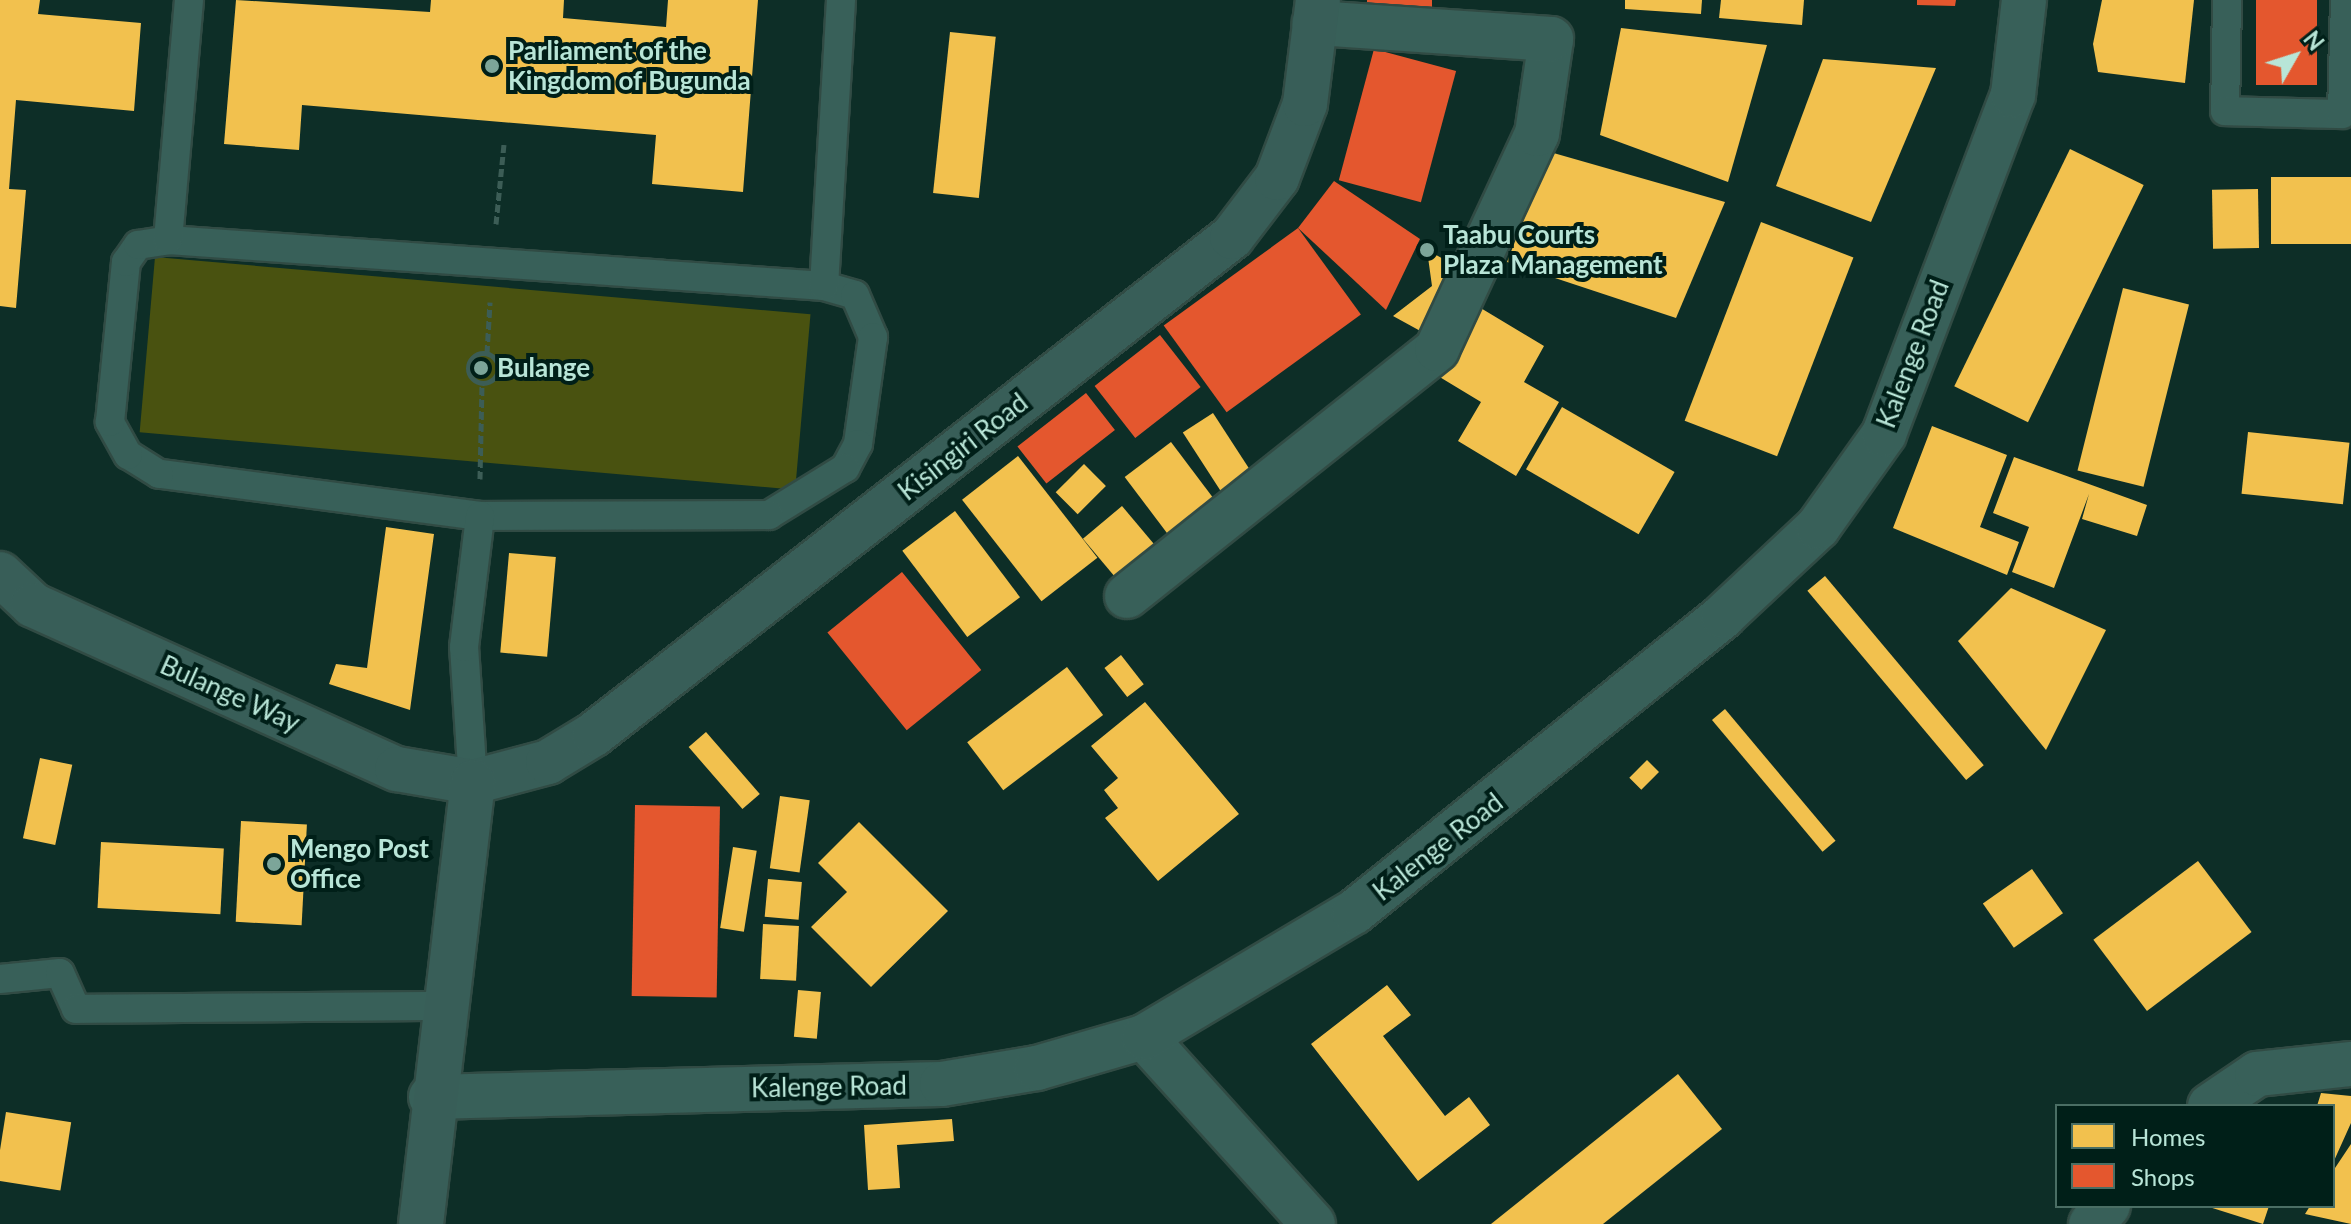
<!DOCTYPE html>
<style>
body{margin:0}
#map{position:relative;width:2351px;height:1224px;overflow:hidden;background:#0d2e27;font-family:Lato,sans-serif}
div>[style]{position:absolute}
.green>*{inset:0;background:#495210;transform-origin:0 0}
.homes>*{inset:0;background:#f2c14e;transform-origin:0 0}
.shops>*{inset:0;background:#e4572e;transform-origin:0 0}
.path>*{height:5px;margin-top:-2.5px;transform-origin:0;background:repeating-linear-gradient(90deg,#3c5d56 0 8px,transparent 0 12px)}
.path>.ring{margin:-2.5px;padding:0;box-sizing:content-box;background:none;border:5px solid #3c5d56;border-radius:50%}
.roads{filter:drop-shadow(2px 0 #314b44) drop-shadow(-2px 0 #314b44) drop-shadow(0 2px #314b44) drop-shadow(0 -2px #314b44)}
.service>*{height:28px;margin:-14px;padding:0 14px;transform-origin:14px;border-radius:14px;background:#386059}
.minor>*{height:44px;margin:-22px;padding:0 22px;transform-origin:22px;border-radius:22px;background:#386059}
.secondary>*{height:44px;margin:-22px;padding:0 22px;transform-origin:22px;border-radius:22px;background:#385e58}
.dots>*{width:22px;height:22px;translate:-50% -50%;box-sizing:border-box;border:4px solid #001f18;border-radius:50%}
span{translate:-50% -50%;white-space:nowrap;text-align:center;line-height:1.15;-webkit-text-stroke:8px #001f18;paint-order:stroke}
.poi-label{font-size:26px;color:#b8e5d7;font-weight:700}
.left{translate:0 -50%;text-align:left}
.street-label{font-size:26px;color:#b8e5d7}
.legend{position:absolute;left:2055px;top:1104px;width:280px;height:104px;box-sizing:border-box;background:#001f18;border:2px solid #4a6e64;margin:0;padding:10px 14px;list-style:none;font-size:24px;color:#b8e5d7}
.legend li{display:flex;align-items:center;gap:16px;height:40px}
.legend b{width:40px;border:2px solid #4a6e64}
.north{position:absolute;left:2255px;top:16px;width:80px;height:80px;-webkit-text-stroke:6px #001f18;paint-order:stroke;rotate:51deg;font-size:22px;font-weight:700;line-height:32px;text-align:center;color:#b8e5d7}
.north::after{content:'';display:block;margin:auto;width:28px;height:36px;background:#b8e5d7;clip-path:polygon(50% 0,100% 100%,50% 72%,0 100%)}
</style>
<div id="map">
<div class="green">
<i style="left:155px;top:257px;width:658px;height:176px;rotate:5deg"></i>
</div>
<div class="homes">
<i style="clip-path:polygon(0 0,40px 0,38px 14px,141px 23px,134px 111px,16px 100px,9px 189px,26px 190px,16px 308px,0 306px)"></i>
<i style="clip-path:polygon(236px 0,430px 12px,431px 0,564px 0,563px 18px,666px 27px,668px 0,758px 0,743px 192px,652px 184px,656px 135px,302px 105px,299px 150px,224px 144px)"></i>
<i style="clip-path:polygon(1625px 0,1702px 0,1701px 14px,1625px 9px)"></i>
<i style="clip-path:polygon(1721px 0,1804px 0,1802px 25px,1719px 18px)"></i>
<i style="clip-path:polygon(2102px 0,2194px 0,2185px 83px,2098px 72px,2093px 44px)"></i>
<i style="clip-path:polygon(1621px 28px,1767px 45px,1728px 182px,1600px 135px)"></i>
<i style="left:950px;top:32px;width:46px;height:162px;rotate:6deg"></i>
<i style="clip-path:polygon(1823px 59px,1936px 68px,1871px 222px,1776px 186px)"></i>
<i style="left:2070px;top:149px;width:82px;height:264px;rotate:26deg"></i>
<i style="clip-path:polygon(1550px 152px,1725px 202px,1676px 318px,1507px 262px)"></i>
<i style="left:2351px;top:177px;width:67px;height:80px;rotate:90deg"></i>
<i style="left:2258px;top:189px;width:59px;height:46px;rotate:89deg"></i>
<i style="left:1761px;top:222px;width:99px;height:213px;rotate:21deg"></i>
<i style="clip-path:polygon(1427px 250px,1458px 267px,1424px 333px,1393px 316px,1432px 286px)"></i>
<i style="left:2123px;top:288px;width:68px;height:188px;rotate:14deg"></i>
<i style="clip-path:polygon(1479px 307px,1544px 346px,1524px 382px,1559px 402px,1516px 476px,1458px 441px,1481px 402px,1438px 376px)"></i>
<i style="left:1562px;top:407px;width:130px;height:72px;rotate:30deg"></i>
<i style="left:1213px;top:413px;width:88px;height:36px;rotate:57deg"></i>
<i style="clip-path:polygon(1932px 426px,2007px 455px,1980px 527px,2019px 542px,2007px 575px,1893px 528px)"></i>
<i style="left:2248px;top:432px;width:102px;height:62px;rotate:6deg"></i>
<i style="left:1171px;top:442px;width:90px;height:58px;rotate:53deg"></i>
<i style="left:1018px;top:456px;width:129px;height:71px;rotate:52deg"></i>
<i style="clip-path:polygon(2014px 457px,2147px 505px,2137px 536px,2082px 519px,2089px 494px,2054px 588px,2012px 572px,2029px 527px,1993px 513px)"></i>
<i style="left:1084px;top:464px;width:31px;height:40px;rotate:45deg"></i>
<i style="left:1122px;top:506px;width:67px;height:51px;rotate:50deg"></i>
<i style="left:955px;top:511px;width:108px;height:66px;rotate:53deg"></i>
<i style="clip-path:polygon(386px 527px,434px 534px,410px 710px,329px 684px,336px 664px,367px 668px)"></i>
<i style="left:509px;top:553px;width:47px;height:100px;rotate:5deg"></i>
<i style="left:1825px;top:576px;width:247px;height:23px;rotate:50deg"></i>
<i style="clip-path:polygon(2011px 588px,2106px 630px,2046px 750px,1958px 641px)"></i>
<i style="left:1121px;top:655px;width:37px;height:21px;rotate:52deg"></i>
<i style="left:1067px;top:667px;width:60px;height:125px;rotate:53deg"></i>
<i style="clip-path:polygon(1145px 702px,1239px 814px,1158px 881px,1105px 818px,1118px 808px,1104px 790px,1118px 778px,1091px 746px)"></i>
<i style="left:1725px;top:709px;width:172px;height:17px;rotate:50deg"></i>
<i style="left:706px;top:732px;width:82px;height:23px;rotate:49deg"></i>
<i style="left:40px;top:758px;width:33px;height:82px;rotate:12deg"></i>
<i style="left:1647px;top:760px;width:17px;height:25px;rotate:45deg"></i>
<i style="left:780px;top:796px;width:30px;height:73px;rotate:8deg"></i>
<i style="left:241px;top:821px;width:66px;height:101px;rotate:3deg"></i>
<i style="clip-path:polygon(859px 822px,948px 911px,871px 987px,811px 927px,847px 892px,818px 863px)"></i>
<i style="left:101px;top:842px;width:123px;height:66px;rotate:3deg"></i>
<i style="left:733px;top:847px;width:24px;height:82px;rotate:9deg"></i>
<i style="left:2198px;top:861px;width:89px;height:131px;rotate:53deg"></i>
<i style="left:2032px;top:869px;width:54px;height:60px;rotate:55deg"></i>
<i style="left:768px;top:879px;width:34px;height:38px;rotate:5deg"></i>
<i style="left:763px;top:924px;width:36px;height:55px;rotate:3deg"></i>
<i style="clip-path:polygon(1387px 985px,1411px 1015px,1383px 1036px,1445px 1116px,1469px 1097px,1490px 1125px,1418px 1181px,1311px 1044px)"></i>
<i style="left:798px;top:990px;width:23px;height:47px;rotate:5deg"></i>
<i style="clip-path:polygon(1678px 1074px,1722px 1129px,1603px 1224px,1491px 1224px)"></i>
<i style="clip-path:polygon(2321px 1093px,2351px 1096px,2351px 1123px,2333px 1163px,2333px 1106px,2317px 1106px)"></i>
<i style="left:6px;top:1112px;width:66px;height:69px;rotate:9deg"></i>
<i style="clip-path:polygon(952px 1119px,954px 1141px,897px 1145px,900px 1188px,868px 1190px,864px 1125px)"></i>
<i style="clip-path:polygon(2351px 1144px,2351px 1224px,2305px 1214px,2310px 1206px,2333px 1206px,2333px 1171px)"></i>
<i style="clip-path:polygon(2206px 1206px,2269px 1206px,2263px 1224px)"></i>
</div>
<div class="shops">
<i style="clip-path:polygon(1367px 0,1432px 0,1432px 15px,1367px 12px)"></i>
<i style="clip-path:polygon(1917px 0,1956px 0,1955px 6px,1917px 5px)"></i>
<i style="left:2256px;top:0;width:61px;height:85px"></i>
<i style="left:1374px;top:49px;width:85px;height:136px;rotate:15deg"></i>
<i style="clip-path:polygon(1334px 181px,1420px 239px,1386px 310px,1298px 228px)"></i>
<i style="left:1298px;top:228px;width:107px;height:166px;rotate:54deg"></i>
<i style="left:1160px;top:335px;width:66px;height:83px;rotate:52deg"></i>
<i style="left:1086px;top:393px;width:47px;height:87px;rotate:52deg"></i>
<i style="left:902px;top:572px;width:126px;height:96px;rotate:51deg"></i>
<i style="left:635px;top:805px;width:85px;height:191px;rotate:1deg"></i>
</div>
<div class="path">
<i style="left:496px;top:224px;width:80px;rotate:-84.3deg"></i>
<i class="ring" style="left:468px;top:353px;width:25px;height:25px"></i>
<i style="left:487px;top:353px;width:51px;rotate:-86.6deg"></i>
<i style="left:480px;top:479px;width:96px;rotate:-88.8deg"></i>
</div>
<div class="roads">
<div class="service">
<i style="left:2227px;top:0;width:111px;rotate:91deg"></i>
<i style="left:2225px;top:111px;width:117px;rotate:1.5deg"></i>
<i style="left:2342px;top:114px;width:114px;rotate:-88.5deg"></i>
<i style="left:168px;top:240px;width:658px;rotate:4.01deg"></i>
<i style="left:824px;top:286px;width:32px;rotate:16deg"></i>
<i style="left:855px;top:295px;width:46px;rotate:66.8deg"></i>
<i style="left:873px;top:337px;width:108px;rotate:98deg"></i>
<i style="left:858px;top:444px;width:27px;rotate:118deg"></i>
<i style="left:845px;top:468px;width:89px;rotate:148.3deg"></i>
<i style="left:769px;top:515px;width:289px;rotate:179.8deg"></i>
<i style="left:480px;top:516px;width:324px;rotate:-172.5deg"></i>
<i style="left:159px;top:474px;width:36px;rotate:-148deg"></i>
<i style="left:128px;top:455px;width:38px;rotate:-119deg"></i>
<i style="left:110px;top:422px;width:161px;rotate:-84.3deg"></i>
<i style="left:126px;top:262px;width:21px;rotate:-55deg"></i>
<i style="left:138px;top:245px;width:30px;rotate:-9deg"></i>
<i style="left:168px;top:240px;width:241px;rotate:-85deg"></i>
<i style="left:824px;top:286px;width:287px;rotate:-86.6deg"></i>
<i style="left:473px;top:782px;width:135px;rotate:-93.8deg"></i>
<i style="left:464px;top:647px;width:132px;rotate:-83deg"></i>
<i style="left:0;top:979px;width:60px;rotate:-5.7deg"></i>
<i style="left:60px;top:973px;width:39px;rotate:66deg"></i>
<i style="left:76px;top:1009px;width:368px;rotate:-0.5deg"></i>
</div>
<div class="minor">
<i style="left:1127px;top:596px;width:396px;rotate:-38.5deg"></i>
<i style="left:1437px;top:349px;width:237px;rotate:-65.1deg"></i>
<i style="left:1537px;top:134px;width:96px;rotate:-81.6deg"></i>
<i style="left:1551px;top:39px;width:237px;rotate:-176.1deg"></i>
<i style="left:1144px;top:1037px;width:252px;rotate:47.9deg"></i>
<i style="left:431px;top:1097px;width:511px;rotate:-1.46deg"></i>
<i style="left:942px;top:1084px;width:96px;rotate:-9.6deg"></i>
<i style="left:1037px;top:1068px;width:111px;rotate:-16.2deg"></i>
<i style="left:1144px;top:1037px;width:244px;rotate:-30.8deg"></i>
<i style="left:1354px;top:912px;width:473px;rotate:-38.7deg"></i>
<i style="left:1723px;top:616px;width:130px;rotate:-43.1deg"></i>
<i style="left:1818px;top:527px;width:114px;rotate:-54.6deg"></i>
<i style="left:1884px;top:434px;width:363px;rotate:-69.2deg"></i>
<i style="left:2013px;top:95px;width:96px;rotate:-83.4deg"></i>
<i style="left:2210px;top:1106px;width:57px;rotate:-34.2deg"></i>
<i style="left:2257px;top:1074px;width:95px;rotate:-6.1deg"></i>
<i style="left:2091px;top:1224px;width:25px;rotate:-47deg"></i>
</div>
<div class="secondary">
<i style="left:0;top:574px;width:45px;rotate:43.2deg"></i>
<i style="left:33px;top:605px;width:399px;rotate:24.3deg"></i>
<i style="left:397px;top:769px;width:77px;rotate:9.7deg"></i>
<i style="left:473px;top:782px;width:78px;rotate:-14.9deg"></i>
<i style="left:548px;top:762px;width:54px;rotate:-31.3deg"></i>
<i style="left:594px;top:734px;width:809px;rotate:-37.92deg"></i>
<i style="left:1232px;top:237px;width:74px;rotate:-52.7deg"></i>
<i style="left:1277px;top:178px;width:79px;rotate:-69.3deg"></i>
<i style="left:1305px;top:104px;width:105px;rotate:-82.9deg"></i>
<i style="left:421px;top:1224px;width:445px;rotate:-83.3deg"></i>
</div>
</div>
<div class="dots">
<i style="left:492px;top:66px;background:#7ca599"></i>
<i style="left:1427px;top:250px;background:#7ca599"></i>
<i style="left:481px;top:368px;background:#7ca599"></i>
<i style="left:274px;top:864px;background:#7ca599"></i>
</div>
<div class="poi-label">
<span class="left" style="left:508px;top:66px">Parliament of the<br>Kingdom of Bugunda</span>
<span class="left" style="left:1443px;top:250px">Taabu Courts<br>Plaza Management</span>
<span class="left" style="left:497px;top:368px">Bulange</span>
<span class="left" style="left:290px;top:864px">Mengo Post<br>Office</span>
</div>
<div class="street-label">
<span style="left:1913px;top:354px;rotate:-69deg">Kalenge Road</span>
<span style="left:963px;top:447px;rotate:-38deg">Kisingiri Road</span>
<span style="left:230px;top:694px;rotate:24deg">Bulange Way</span>
<span style="left:1438px;top:847px;rotate:-38deg">Kalenge Road</span>
<span style="left:829px;top:1087px;rotate:-1deg">Kalenge Road</span>
</div>
<ul class="legend">
<li><b style="height:22px;background:#f2c14e"></b>Homes</li>
<li><b style="height:22px;background:#e4572e"></b>Shops</li>
</ul>
<div class="north">N</div>
</div>
